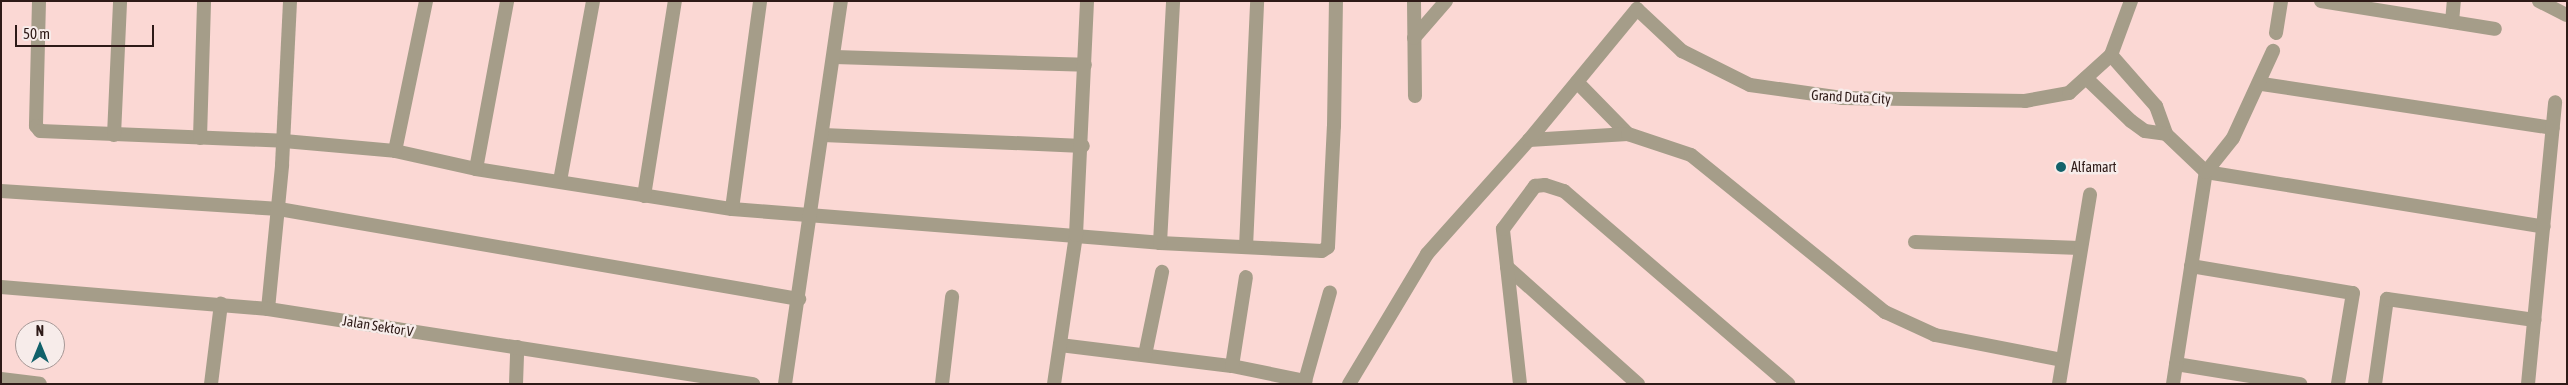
<!DOCTYPE html>
<html>
<head>
<meta charset="utf-8">
<style>
  body { margin:0 }
  #map { position:relative; width:2568px; height:385px; overflow:hidden; background:#fbd8d4; font-family:"Asap Condensed",sans-serif }
  div>[style] { position:absolute }
  .minor>* { height:14px; margin:-7px; padding:0 7px; transform-origin:7px; border-radius:7px; background:#a59d89 }
  .tertiary>* { height:14px; margin:-7px; padding:0 7px; transform-origin:7px; border-radius:7px; background:#a59d89 }
  .dots>* { width:14px; height:14px; translate:-50% -50%; box-sizing:border-box; border:2px solid #f7ecea; border-radius:50% }
  span { translate:-50% -50%; white-space:nowrap; text-align:center; line-height:1.15; -webkit-text-stroke:5px #f7ecea; paint-order:stroke }
  .street-label { font-size:14px; color:#2e1a17 }
  .poi-label { font-size:14px; color:#2e1a17 }
  .left { translate:0 -50%; text-align:left }
  .frame { position:absolute; inset:0; border:2px solid #2e1a17; pointer-events:none }
  .north { position:absolute; left:15px; top:320px; width:50px; height:50px; box-sizing:border-box; background:#f7ecea; border:1px solid #a79896; border-radius:50%; rotate:0deg; font-size:14px; font-weight:700; line-height:20px; text-align:center; color:#2e1a17 }
  .north::after { content:''; display:block; margin:auto; width:18px; height:22px; background:#12616a; clip-path:polygon(50% 0,100% 100%,50% 72%,0 100%) }
  .scale { position:absolute; left:15px; top:25px; width:139px; height:22px; box-sizing:border-box; border:2px solid #2e1a17; border-top:0; padding-left:6px; font-size:15px; line-height:18px; white-space:nowrap; color:#2e1a17; -webkit-text-stroke:4px #f7ecea; paint-order:stroke }
</style>
</head>
<body>
<div id="map">
  <div class="minor">
    <i style="left:39px;top:1px;width:125px;rotate:91.4deg"></i>
    <i style="left:36px;top:126px;width:6px;rotate:51deg"></i>
    <i style="left:40px;top:131px;width:244px;rotate:2.3deg"></i>
    <i style="left:284px;top:141px;width:111px;rotate:5.1deg"></i>
    <i style="left:395px;top:151px;width:83px;rotate:12.5deg"></i>
    <i style="left:476px;top:169px;width:259px;rotate:8.9deg"></i>
    <i style="left:732px;top:209px;width:429px;rotate:4.5deg"></i>
    <i style="left:1160px;top:243px;width:162px;rotate:2.8deg"></i>
    <i style="left:1322px;top:251px;width:7px;rotate:-34deg"></i>
    <i style="left:1328px;top:247px;width:121px;rotate:-87.2deg"></i>
    <i style="left:1334px;top:126px;width:125px;rotate:-89.1deg"></i>
    <i style="left:1414px;top:1px;width:95px;rotate:89.4deg"></i>
    <i style="left:2321px;top:1px;width:176px;rotate:9.1deg"></i>
    <i style="left:2539px;top:1px;width:31px;rotate:27deg"></i>
    <i style="left:2452px;top:22px;width:21px;rotate:-85deg"></i>
    <i style="left:2276px;top:33px;width:32px;rotate:-81deg"></i>
    <i style="left:1414px;top:38px;width:49px;rotate:-49.1deg"></i>
    <i style="left:2111px;top:55px;width:68px;rotate:48.6deg"></i>
    <i style="left:2156px;top:106px;width:30px;rotate:70deg"></i>
    <i style="left:2166px;top:134px;width:55px;rotate:43.5deg"></i>
    <i style="left:2206px;top:172px;width:342px;rotate:9.2deg"></i>
    <i style="left:835px;top:57px;width:250px;rotate:1.8deg"></i>
    <i style="left:2086px;top:78px;width:62px;rotate:43.7deg"></i>
    <i style="left:2131px;top:121px;width:17px;rotate:36deg"></i>
    <i style="left:2145px;top:131px;width:21px;rotate:8deg"></i>
    <i style="left:1577px;top:82px;width:73px;rotate:45.6deg"></i>
    <i style="left:2262px;top:84px;width:294px;rotate:8.6deg"></i>
    <i style="left:114px;top:135px;width:134px;rotate:-87.4deg"></i>
    <i style="left:823px;top:135px;width:260px;rotate:2.4deg"></i>
    <i style="left:200px;top:138px;width:137px;rotate:-88.3deg"></i>
    <i style="left:1529px;top:140px;width:99px;rotate:-3.5deg"></i>
    <i style="left:1628px;top:134px;width:66px;rotate:18.4deg"></i>
    <i style="left:1691px;top:155px;width:250px;rotate:39deg"></i>
    <i style="left:1885px;top:312px;width:55px;rotate:24.7deg"></i>
    <i style="left:1935px;top:335px;width:129px;rotate:11.1deg"></i>
    <i style="left:395px;top:151px;width:153px;rotate:-78.3deg"></i>
    <i style="left:476px;top:169px;width:171px;rotate:-79.5deg"></i>
    <i style="left:560px;top:181px;width:183px;rotate:-79.6deg"></i>
    <i style="left:1px;top:191px;width:279px;rotate:3.7deg"></i>
    <i style="left:279px;top:209px;width:528px;rotate:9.82deg"></i>
    <i style="left:644px;top:196px;width:197px;rotate:-81deg"></i>
    <i style="left:732px;top:209px;width:210px;rotate:-82.3deg"></i>
    <i style="left:1915px;top:242px;width:165px;rotate:2.1deg"></i>
    <i style="left:1160px;top:243px;width:242px;rotate:-86.9deg"></i>
    <i style="left:1246px;top:247px;width:246px;rotate:-87.4deg"></i>
    <i style="left:2191px;top:266px;width:164px;rotate:9.5deg"></i>
    <i style="left:2353px;top:293px;width:92px;rotate:99.4deg"></i>
    <i style="left:1507px;top:267px;width:176px;rotate:41.8deg"></i>
    <i style="left:268px;top:309px;width:145px;rotate:-84.4deg"></i>
    <i style="left:282px;top:165px;width:164px;rotate:-87.2deg"></i>
    <i style="left:1060px;top:345px;width:173px;rotate:7deg"></i>
    <i style="left:1232px;top:366px;width:75px;rotate:11.6deg"></i>
    <i style="left:1305px;top:381px;width:92px;rotate:-74.3deg"></i>
    <i style="left:1145px;top:355px;width:85px;rotate:-78.4deg"></i>
    <i style="left:2176px;top:364px;width:126px;rotate:9.2deg"></i>
    <i style="left:1232px;top:366px;width:90px;rotate:-81.1deg"></i>
    <i style="left:1px;top:379px;width:39px;rotate:7deg"></i>
    <i style="left:211px;top:384px;width:81px;rotate:-82.9deg"></i>
    <i style="left:516px;top:384px;width:37px;rotate:-88deg"></i>
    <i style="left:785px;top:384px;width:387px;rotate:-81.7deg"></i>
    <i style="left:942px;top:384px;width:88px;rotate:-83.4deg"></i>
    <i style="left:1054px;top:384px;width:151px;rotate:-81.6deg"></i>
    <i style="left:1076px;top:235px;width:234px;rotate:-87.3deg"></i>
    <i style="left:1349px;top:384px;width:152px;rotate:-59deg"></i>
    <i style="left:1427px;top:254px;width:153px;rotate:-48.2deg"></i>
    <i style="left:1529px;top:140px;width:170px;rotate:-50.5deg"></i>
    <i style="left:1637px;top:9px;width:62px;rotate:43deg"></i>
    <i style="left:1682px;top:51px;width:76px;rotate:26.6deg"></i>
    <i style="left:1750px;top:85px;width:93px;rotate:8deg"></i>
    <i style="left:1842px;top:98px;width:183px;rotate:0.9deg"></i>
    <i style="left:2025px;top:101px;width:45px;rotate:-10.3deg"></i>
    <i style="left:2069px;top:93px;width:57px;rotate:-42.1deg"></i>
    <i style="left:2111px;top:55px;width:58px;rotate:-69.7deg"></i>
    <i style="left:1520px;top:384px;width:156px;rotate:-96.3deg"></i>
    <i style="left:1503px;top:229px;width:54px;rotate:-53.3deg"></i>
    <i style="left:1535px;top:186px;width:10px;rotate:-6deg"></i>
    <i style="left:1545px;top:185px;width:20px;rotate:18deg"></i>
    <i style="left:1564px;top:191px;width:296px;rotate:40.7deg"></i>
    <i style="left:2059px;top:384px;width:192px;rotate:-80.7deg"></i>
    <i style="left:2173px;top:384px;width:215px;rotate:-81.2deg"></i>
    <i style="left:2206px;top:172px;width:43px;rotate:-51.5deg"></i>
    <i style="left:2233px;top:138px;width:96px;rotate:-65.3deg"></i>
    <i style="left:2375px;top:384px;width:86px;rotate:-82deg"></i>
    <i style="left:2387px;top:299px;width:149px;rotate:8.1deg"></i>
    <i style="left:2528px;top:384px;width:283px;rotate:-84.5deg"></i>
  </div>
  <div class="tertiary">
    <i style="left:1px;top:287px;width:268px;rotate:4.7deg"></i>
    <i style="left:268px;top:309px;width:491px;rotate:8.8deg"></i>
  </div>
  <div class="dots">
    <i style="left:2061px;top:167px;background:#12616a"></i>
  </div>
  <div class="street-label">
    <span style="left:1851px;top:97px;rotate:3deg">Grand Duta City</span>
    <span style="left:378px;top:326px;rotate:9deg">Jalan Sektor V</span>
  </div>
  <div class="poi-label">
    <span class="left" style="left:2071px;top:167px">Alfamart</span>
  </div>
  <div class="frame"></div>
  <div class="north">N</div>
  <div class="scale">50 m</div>
</div>
</body>
</html>
